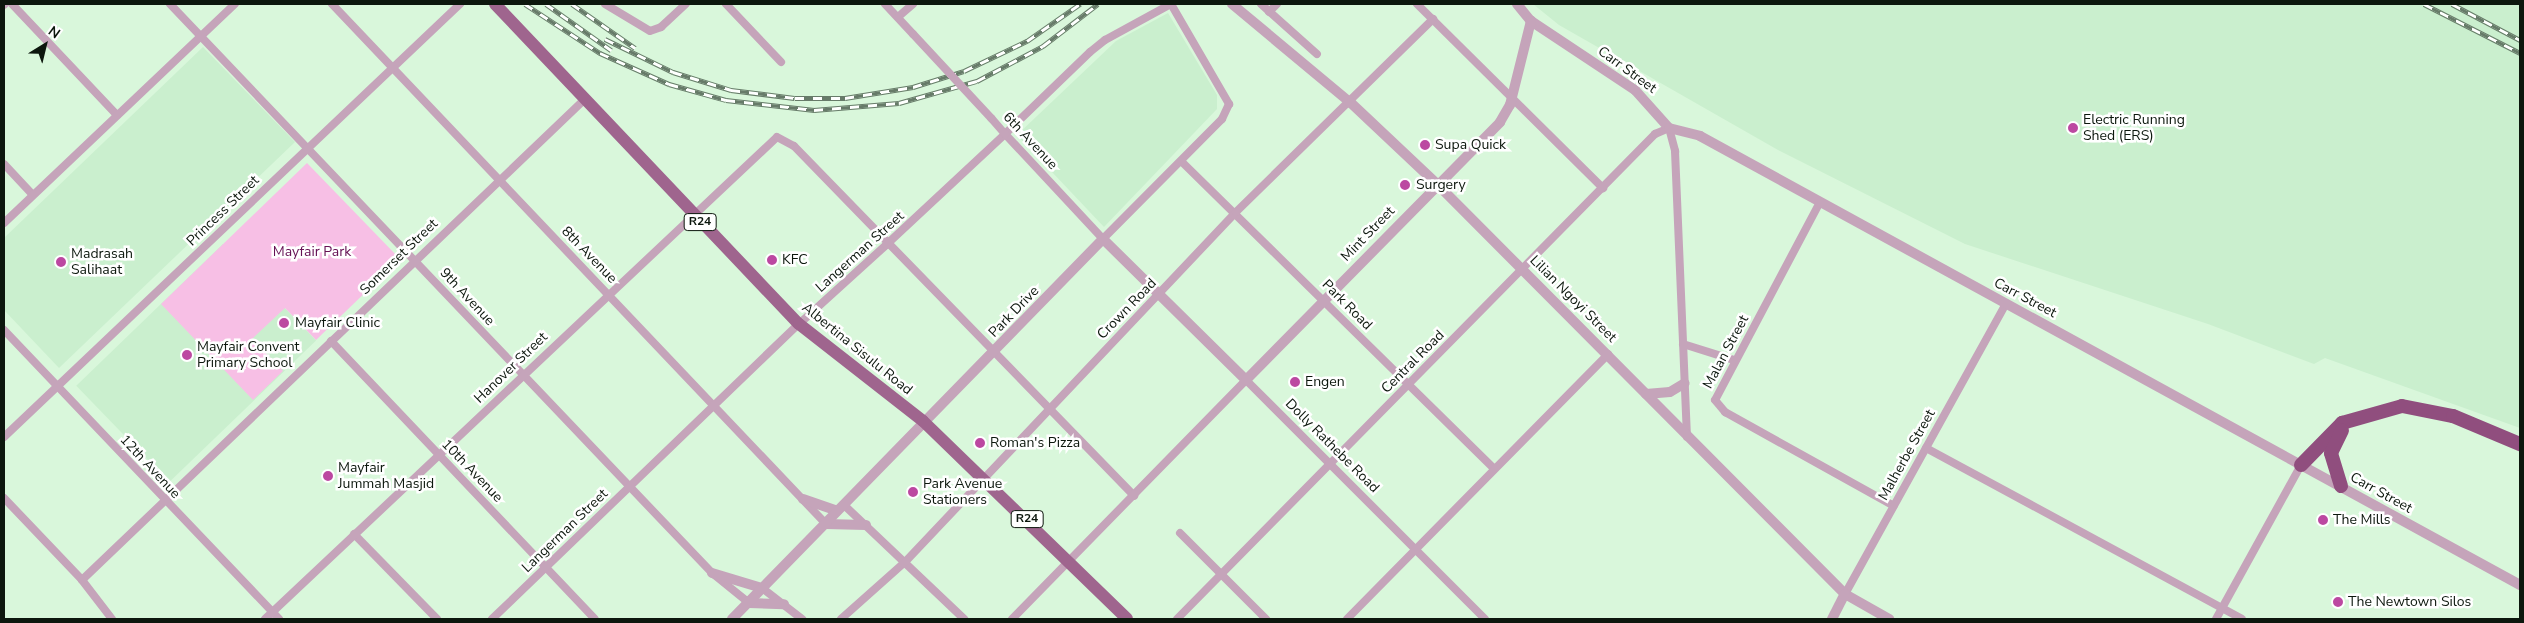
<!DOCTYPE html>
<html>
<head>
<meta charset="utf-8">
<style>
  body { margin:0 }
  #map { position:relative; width:2524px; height:623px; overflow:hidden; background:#d9f7db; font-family:"Nunito Sans",sans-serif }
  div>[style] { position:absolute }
  .built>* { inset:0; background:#caefce; transform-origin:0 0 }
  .green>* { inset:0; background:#f7bfe5 }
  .minor>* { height:8px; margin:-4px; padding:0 4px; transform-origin:4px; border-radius:4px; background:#c5a4ba }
  .tertiary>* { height:10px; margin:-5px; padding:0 5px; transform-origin:5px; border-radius:5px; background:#c5a4ba }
  .primary>* { height:12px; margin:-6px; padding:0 6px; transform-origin:6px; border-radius:6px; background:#9f658e }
  .motorway>* { height:14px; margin:-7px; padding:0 7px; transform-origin:7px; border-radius:7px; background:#904e7e }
  .rail>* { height:5px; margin-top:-2.5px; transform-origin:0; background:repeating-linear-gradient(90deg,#fff 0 9px,#677b69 0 18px); box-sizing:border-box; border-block:1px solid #677b69 }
  .minor-bridge>* { height:8px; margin:-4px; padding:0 4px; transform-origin:4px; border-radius:4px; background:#c5a4ba }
  .dots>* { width:14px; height:14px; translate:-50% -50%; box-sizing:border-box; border:2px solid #fff; border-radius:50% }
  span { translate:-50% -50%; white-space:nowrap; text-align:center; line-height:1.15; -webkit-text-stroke:5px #fff; paint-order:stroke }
  .shield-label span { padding:1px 4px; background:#fff; border:1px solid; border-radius:4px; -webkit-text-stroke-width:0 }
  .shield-label { font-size:12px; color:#0c170d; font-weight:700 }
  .street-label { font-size:14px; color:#0c170d }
  .poi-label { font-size:14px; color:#0c170d }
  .left { translate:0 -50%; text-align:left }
  .park-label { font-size:14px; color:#651154 }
  .frame { position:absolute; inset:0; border:5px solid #0c170d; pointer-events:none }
  .north { position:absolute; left:20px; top:20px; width:50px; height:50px; -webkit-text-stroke:4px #fff; paint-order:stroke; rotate:36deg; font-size:14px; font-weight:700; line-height:20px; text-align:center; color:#0c170d }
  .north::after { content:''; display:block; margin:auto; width:18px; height:22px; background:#0c170d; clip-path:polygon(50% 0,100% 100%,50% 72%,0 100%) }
</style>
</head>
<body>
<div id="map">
  <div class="built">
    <i style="clip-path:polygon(1533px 4px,2520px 4px,2520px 428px,2325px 358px,2314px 364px,2208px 324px,1965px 244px,1778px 150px,1559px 25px)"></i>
    <i style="clip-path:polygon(1168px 13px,1217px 95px,1217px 109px,1104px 227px,1017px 135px,1116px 41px)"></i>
    <i style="clip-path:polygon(203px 47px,295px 142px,59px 368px,4px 310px,4px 238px)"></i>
    <i style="left:223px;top:244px;width:134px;height:204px;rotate:46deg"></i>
  </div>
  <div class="green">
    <i style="clip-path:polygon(307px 163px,400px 259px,316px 340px,285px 308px,252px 339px,283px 371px,253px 400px,161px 304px)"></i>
  </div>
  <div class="minor">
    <i style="left:12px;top:4px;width:153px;rotate:46.6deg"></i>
    <i style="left:170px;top:4px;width:786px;rotate:46.39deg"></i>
    <i style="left:712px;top:573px;width:48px;rotate:39deg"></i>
    <i style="left:332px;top:4px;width:717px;rotate:46.47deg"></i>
    <i style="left:605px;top:4px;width:52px;rotate:31deg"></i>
    <i style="left:650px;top:31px;width:12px;rotate:-20deg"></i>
    <i style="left:661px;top:27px;width:34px;rotate:-43deg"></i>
    <i style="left:726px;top:4px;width:80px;rotate:46.5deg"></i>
    <i style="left:885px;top:4px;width:41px;rotate:47deg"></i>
    <i style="left:1261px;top:4px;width:75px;rotate:41.8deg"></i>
    <i style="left:1417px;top:4px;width:262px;rotate:44.7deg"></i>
    <i style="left:4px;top:5px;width:1px;rotate:-45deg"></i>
    <i style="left:1269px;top:12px;width:11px;rotate:-45deg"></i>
    <i style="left:898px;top:17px;width:20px;rotate:-41deg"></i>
    <i style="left:1182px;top:162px;width:436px;rotate:44.5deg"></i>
    <i style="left:4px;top:164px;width:42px;rotate:46.9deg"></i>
    <i style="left:1820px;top:202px;width:224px;rotate:117.9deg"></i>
    <i style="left:1715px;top:400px;width:16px;rotate:50deg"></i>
    <i style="left:1725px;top:412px;width:193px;rotate:29.1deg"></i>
    <i style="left:4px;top:223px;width:318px;rotate:-43.5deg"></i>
    <i style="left:4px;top:330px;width:399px;rotate:46.4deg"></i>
    <i style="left:331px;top:341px;width:383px;rotate:46.5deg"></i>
    <i style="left:1683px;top:344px;width:53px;rotate:17.4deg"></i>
    <i style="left:4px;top:437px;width:629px;rotate:-43.52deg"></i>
    <i style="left:1926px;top:448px;width:359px;rotate:28.4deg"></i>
    <i style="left:4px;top:498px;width:113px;rotate:46.4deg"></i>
    <i style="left:82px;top:580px;width:49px;rotate:52.4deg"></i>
    <i style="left:844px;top:505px;width:166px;rotate:43.5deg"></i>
    <i style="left:1180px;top:533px;width:122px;rotate:45deg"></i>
    <i style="left:354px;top:534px;width:119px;rotate:45.7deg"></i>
    <i style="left:82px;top:580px;width:695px;rotate:-43.72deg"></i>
    <i style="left:762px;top:588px;width:51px;rotate:37.8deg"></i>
    <i style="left:1845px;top:594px;width:332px;rotate:-61deg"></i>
    <i style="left:265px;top:619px;width:703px;rotate:-43.27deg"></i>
    <i style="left:777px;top:137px;width:19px;rotate:28deg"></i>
    <i style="left:794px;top:146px;width:488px;rotate:45.8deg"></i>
    <i style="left:492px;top:619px;width:426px;rotate:-43.9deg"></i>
    <i style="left:799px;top:324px;width:118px;rotate:-42.2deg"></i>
    <i style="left:886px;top:245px;width:163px;rotate:-43deg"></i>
    <i style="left:1005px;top:134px;width:118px;rotate:-44deg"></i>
    <i style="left:1090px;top:52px;width:19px;rotate:-39deg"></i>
    <i style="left:1105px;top:40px;width:75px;rotate:-28.6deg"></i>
    <i style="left:1171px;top:4px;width:116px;rotate:59.9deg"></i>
    <i style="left:1229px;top:104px;width:17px;rotate:115deg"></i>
    <i style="left:1222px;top:119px;width:169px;rotate:134.8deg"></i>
    <i style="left:1103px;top:239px;width:144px;rotate:-133deg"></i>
    <i style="left:1005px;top:134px;width:21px;rotate:-131deg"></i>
    <i style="left:841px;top:619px;width:87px;rotate:-41.7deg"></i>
    <i style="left:906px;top:561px;width:480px;rotate:-46.6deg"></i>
    <i style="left:1236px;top:212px;width:276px;rotate:-44.4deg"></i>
    <i style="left:1012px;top:619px;width:334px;rotate:-45.6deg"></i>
    <i style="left:1246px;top:380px;width:338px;rotate:45deg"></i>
    <i style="left:1177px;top:619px;width:681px;rotate:-45.42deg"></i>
    <i style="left:1655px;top:134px;width:15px;rotate:-23deg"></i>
    <i style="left:1669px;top:128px;width:24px;rotate:75deg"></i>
    <i style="left:1675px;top:151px;width:286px;rotate:87.6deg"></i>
    <i style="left:1347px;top:619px;width:372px;rotate:-45.4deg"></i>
    <i style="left:2216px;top:619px;width:176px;rotate:-61.1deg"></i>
  </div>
  <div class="tertiary">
    <i style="left:1232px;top:4px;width:155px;rotate:39.8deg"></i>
    <i style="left:1351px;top:103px;width:117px;rotate:43.3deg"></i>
    <i style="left:1436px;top:183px;width:580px;rotate:45.14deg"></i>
    <i style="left:1845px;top:594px;width:51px;rotate:29.6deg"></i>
    <i style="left:1517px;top:4px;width:22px;rotate:51deg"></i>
    <i style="left:1531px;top:21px;width:125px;rotate:33.6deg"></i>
    <i style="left:1635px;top:90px;width:51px;rotate:48.2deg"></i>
    <i style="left:1669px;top:128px;width:32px;rotate:14deg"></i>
    <i style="left:1700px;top:136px;width:935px;rotate:28.7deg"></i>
    <i style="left:1646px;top:394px;width:24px;rotate:-5deg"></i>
    <i style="left:1670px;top:392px;width:17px;rotate:-31deg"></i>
    <i style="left:803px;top:499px;width:36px;rotate:19deg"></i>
    <i style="left:826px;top:524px;width:40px;rotate:1.4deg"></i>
    <i style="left:712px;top:573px;width:52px;rotate:16.7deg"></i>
    <i style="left:749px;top:603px;width:35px;rotate:2deg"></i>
    <i style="left:732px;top:619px;width:531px;rotate:-45.69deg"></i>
    <i style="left:1103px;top:239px;width:201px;rotate:44.6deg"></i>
    <i style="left:1246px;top:380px;width:362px;rotate:-45.4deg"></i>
    <i style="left:1500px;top:122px;width:20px;rotate:-60deg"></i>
    <i style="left:1510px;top:105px;width:87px;rotate:-76deg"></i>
    <i style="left:1832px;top:619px;width:28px;rotate:-63deg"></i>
  </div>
  <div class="primary">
    <i style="left:495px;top:4px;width:441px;rotate:46.5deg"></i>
    <i style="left:799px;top:324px;width:157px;rotate:38deg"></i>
    <i style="left:923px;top:421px;width:284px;rotate:44.1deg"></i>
  </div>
  <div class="motorway">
    <i style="left:2301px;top:465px;width:59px;rotate:-45.7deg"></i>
    <i style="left:2342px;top:423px;width:62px;rotate:-15.8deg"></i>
    <i style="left:2402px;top:406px;width:52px;rotate:11.1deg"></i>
    <i style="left:2453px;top:416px;width:73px;rotate:22.7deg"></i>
    <i style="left:2341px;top:486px;width:34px;rotate:-107deg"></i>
    <i style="left:2331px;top:453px;width:25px;rotate:-64deg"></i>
  </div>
  <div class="rail">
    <i style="left:525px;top:4px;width:90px;rotate:33.2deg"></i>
    <i style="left:600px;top:53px;width:76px;rotate:24.2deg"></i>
    <i style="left:669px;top:84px;width:59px;rotate:15.7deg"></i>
    <i style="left:726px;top:100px;width:89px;rotate:6.5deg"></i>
    <i style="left:814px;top:110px;width:85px;rotate:-4.7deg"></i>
    <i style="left:899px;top:103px;width:81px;rotate:-15.8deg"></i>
    <i style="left:977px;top:81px;width:75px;rotate:-27.9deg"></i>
    <i style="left:1043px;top:46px;width:69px;rotate:-37.4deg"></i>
    <i style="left:546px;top:4px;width:80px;rotate:35.3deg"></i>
    <i style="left:572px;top:4px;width:77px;rotate:34.9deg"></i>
    <i style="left:2424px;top:4px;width:108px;rotate:27deg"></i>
    <i style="left:2452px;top:4px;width:77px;rotate:27.9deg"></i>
    <i style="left:605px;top:39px;width:76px;rotate:25.9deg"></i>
    <i style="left:673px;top:72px;width:61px;rotate:17.2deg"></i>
    <i style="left:731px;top:90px;width:64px;rotate:7.1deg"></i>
    <i style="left:795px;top:98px;width:50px"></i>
    <i style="left:845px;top:98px;width:69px;rotate:-9.2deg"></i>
    <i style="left:913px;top:87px;width:53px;rotate:-17.4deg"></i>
    <i style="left:964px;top:71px;width:70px;rotate:-25.5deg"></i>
    <i style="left:1027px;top:41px;width:65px;rotate:-34.9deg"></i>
  </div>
  <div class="minor-bridge">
    <i style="left:913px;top:34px;width:115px;rotate:47.1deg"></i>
  </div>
  <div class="dots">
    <i style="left:2073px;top:128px;background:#bc48a1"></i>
    <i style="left:1425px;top:145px;background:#bc48a1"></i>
    <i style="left:1405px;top:185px;background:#bc48a1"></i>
    <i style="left:772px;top:260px;background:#bc48a1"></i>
    <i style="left:61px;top:262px;background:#bc48a1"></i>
    <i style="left:284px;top:323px;background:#bc48a1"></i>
    <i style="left:187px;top:355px;background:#bc48a1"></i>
    <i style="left:1295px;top:382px;background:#bc48a1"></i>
    <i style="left:980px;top:443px;background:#bc48a1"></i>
    <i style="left:328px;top:476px;background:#bc48a1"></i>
    <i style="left:913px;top:492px;background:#bc48a1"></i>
    <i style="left:2323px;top:520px;background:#bc48a1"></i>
    <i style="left:2338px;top:602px;background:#bc48a1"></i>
  </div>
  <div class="shield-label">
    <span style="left:700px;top:222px">R24</span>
    <span style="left:1027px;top:519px">R24</span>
  </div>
  <div class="street-label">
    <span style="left:1627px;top:70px;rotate:36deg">Carr Street</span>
    <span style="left:1030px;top:141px;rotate:47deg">6th Avenue</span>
    <span style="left:223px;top:211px;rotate:-44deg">Princess Street</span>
    <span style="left:1368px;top:234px;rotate:-46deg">Mint Street</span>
    <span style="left:860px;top:252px;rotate:-42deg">Langerman Street</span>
    <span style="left:589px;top:255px;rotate:46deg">8th Avenue</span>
    <span style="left:399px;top:257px;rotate:-44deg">Somerset Street</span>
    <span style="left:467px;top:297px;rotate:47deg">9th Avenue</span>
    <span style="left:2025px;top:298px;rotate:28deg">Carr Street</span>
    <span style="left:1573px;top:299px;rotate:45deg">Lilian Ngoyi Street</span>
    <span style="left:1347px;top:305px;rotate:45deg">Park Road</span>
    <span style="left:1127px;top:309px;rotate:-46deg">Crown Road</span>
    <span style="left:1014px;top:312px;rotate:-46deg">Park Drive</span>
    <span style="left:857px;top:349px;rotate:39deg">Albertina Sisulu Road</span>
    <span style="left:1726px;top:352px;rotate:-62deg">Malan Street</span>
    <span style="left:1413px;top:362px;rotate:-45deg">Central Road</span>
    <span style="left:511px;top:368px;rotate:-44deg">Hanover Street</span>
    <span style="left:1332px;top:446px;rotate:45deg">Dolly Rathebe Road</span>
    <span style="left:1907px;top:455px;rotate:-61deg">Malherbe Street</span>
    <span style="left:150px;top:467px;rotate:47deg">12th Avenue</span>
    <span style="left:472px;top:471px;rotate:46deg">10th Avenue</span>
    <span style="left:2381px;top:493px;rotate:29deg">Carr Street</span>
    <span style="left:565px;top:531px;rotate:-44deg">Langerman Street</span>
  </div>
  <div class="poi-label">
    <span class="left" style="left:2083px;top:128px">Electric Running<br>Shed (ERS)</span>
    <span class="left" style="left:1435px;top:145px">Supa Quick</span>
    <span class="left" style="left:1416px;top:185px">Surgery</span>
    <span class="left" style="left:71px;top:262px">Madrasah<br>Salihaat</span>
    <span class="left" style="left:782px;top:260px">KFC</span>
    <span class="left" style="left:295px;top:323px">Mayfair Clinic</span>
    <span class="left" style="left:197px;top:355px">Mayfair Convent<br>Primary School</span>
    <span class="left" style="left:1305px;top:382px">Engen</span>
    <span class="left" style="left:990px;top:443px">Roman's Pizza</span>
    <span class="left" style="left:338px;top:476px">Mayfair<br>Jummah Masjid</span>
    <span class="left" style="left:923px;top:492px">Park Avenue<br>Stationers</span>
    <span class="left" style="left:2333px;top:520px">The Mills</span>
    <span class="left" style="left:2348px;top:602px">The Newtown Silos</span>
  </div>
  <div class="park-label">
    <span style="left:312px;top:252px">Mayfair Park</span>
  </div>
  <div class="frame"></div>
  <div class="north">N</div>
</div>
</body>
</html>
